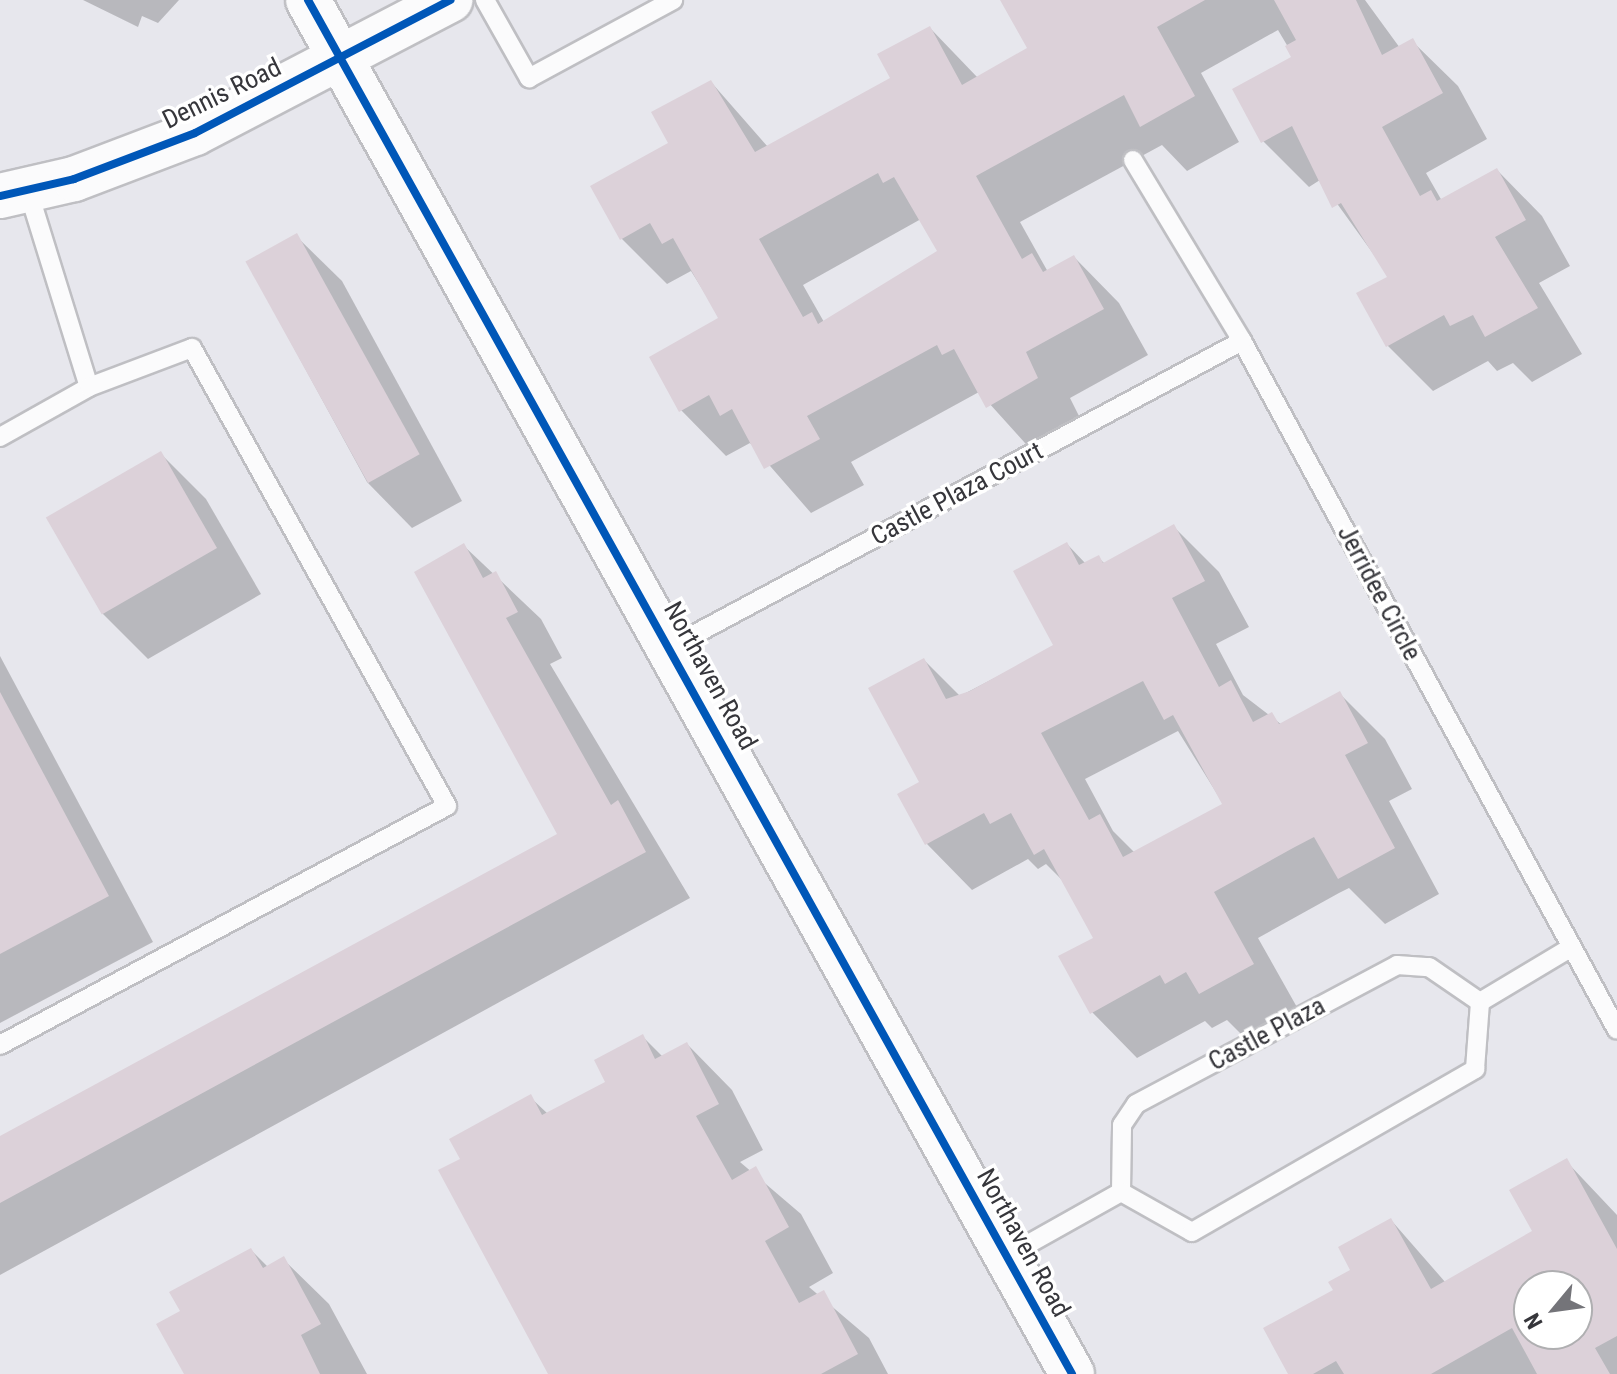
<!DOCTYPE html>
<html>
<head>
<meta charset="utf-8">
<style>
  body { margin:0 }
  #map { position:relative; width:1617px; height:1374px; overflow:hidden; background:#e7e7ed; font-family:"Roboto Condensed",sans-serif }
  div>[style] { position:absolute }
  .shadow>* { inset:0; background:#0003 }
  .building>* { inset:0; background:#dcd1d9; transform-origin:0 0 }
  .roads { filter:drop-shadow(2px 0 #bfbfc3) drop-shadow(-2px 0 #bfbfc3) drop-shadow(0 2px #bfbfc3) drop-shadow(0 -2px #bfbfc3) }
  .service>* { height:18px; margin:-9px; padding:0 9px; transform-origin:9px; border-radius:9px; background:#fbfbfc }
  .tertiary>* { height:44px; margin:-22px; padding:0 22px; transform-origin:22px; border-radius:22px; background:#fbfbfc }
  .cycleway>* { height:8px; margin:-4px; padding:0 4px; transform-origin:4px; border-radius:4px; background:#0057b8 }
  span { translate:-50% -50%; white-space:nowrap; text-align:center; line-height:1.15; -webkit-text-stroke:7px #fff; paint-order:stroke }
  .street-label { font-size:26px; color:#36363b }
  .north { position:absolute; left:1513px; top:1270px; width:80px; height:80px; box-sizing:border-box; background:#fff; border:2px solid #afafb1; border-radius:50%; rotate:241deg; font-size:22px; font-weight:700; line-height:32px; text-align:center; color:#36363b }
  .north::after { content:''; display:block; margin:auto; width:28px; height:36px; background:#747479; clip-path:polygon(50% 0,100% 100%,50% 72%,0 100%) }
</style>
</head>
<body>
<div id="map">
  <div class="shadow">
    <i style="clip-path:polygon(83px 0,179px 0,158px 23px,142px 16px,138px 27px)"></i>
    <i style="clip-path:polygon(evenodd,1002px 0,1365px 0,1400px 48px,1412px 41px,1458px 86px,1487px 139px,1426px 173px,1442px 201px,1497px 170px,1542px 216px,1570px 266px,1539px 283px,1582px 354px,1532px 382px,1513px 363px,1497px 371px,1488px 361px,1433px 391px,1388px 346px,1390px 277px,1320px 180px,1309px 187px,1263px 141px,1294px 57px,1278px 30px,1201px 73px,1239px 142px,1187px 171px,1162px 145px,1020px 222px,1048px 272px,1074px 257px,1119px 303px,1148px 355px,1070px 398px,1083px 424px,1033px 452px,979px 392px,851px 462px,864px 485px,811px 513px,750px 443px,726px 456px,681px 410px,721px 319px,691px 271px,667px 284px,621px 238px,711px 82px,768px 147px,893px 79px,930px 28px,978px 78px,1030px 49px,1002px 0,921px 219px,939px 252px,824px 322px,803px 285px,921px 219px)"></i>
    <i style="clip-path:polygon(296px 236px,342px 281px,462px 501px,412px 528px,367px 482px,247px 262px)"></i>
    <i style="clip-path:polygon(161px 454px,206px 499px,261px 594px,148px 659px,102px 613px,48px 518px)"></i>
    <i style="clip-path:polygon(evenodd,1174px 527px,1219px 572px,1249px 627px,1216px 644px,1243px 695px,1282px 725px,1340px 694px,1385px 739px,1412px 789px,1389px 801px,1439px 894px,1385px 924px,1349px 888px,1339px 893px,1258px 938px,1298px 1009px,1246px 1039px,1227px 1020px,1212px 1028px,1205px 1021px,1137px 1058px,1092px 1012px,1095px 939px,1065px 883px,1046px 864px,1038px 869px,1028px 859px,972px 890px,927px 844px,900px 795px,922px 783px,924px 660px,960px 696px,1056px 646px,1067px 544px,1086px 564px,1098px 557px,1105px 564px,1174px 527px,1178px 731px,1224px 805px,1135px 853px,1113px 831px,1085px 779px,1178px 731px)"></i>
    <i style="clip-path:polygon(464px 546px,541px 619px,562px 658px,550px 664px,690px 898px,0 1275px,0 1138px,560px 834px)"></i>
    <i style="clip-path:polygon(0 656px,153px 942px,0 1023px)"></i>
    <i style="clip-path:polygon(643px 1037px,663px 1057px,687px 1044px,732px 1090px,763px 1150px,740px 1162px,801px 1214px,833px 1273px,809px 1287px,869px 1338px,888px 1374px,551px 1374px,462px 1160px,530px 1097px,548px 1114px,607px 1083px)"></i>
    <i style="clip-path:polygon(evenodd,1566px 1161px,1617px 1215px,1617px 1374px,1290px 1374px,1335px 1290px,1391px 1220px,1446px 1283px,1534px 1231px,1566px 1161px,1529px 1286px,1577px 1286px,1577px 1334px,1529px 1334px,1529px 1286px)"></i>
    <i style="clip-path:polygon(251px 1250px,268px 1267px,283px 1259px,329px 1304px,367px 1374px,186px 1374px,183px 1312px)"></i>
  </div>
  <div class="building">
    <i style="clip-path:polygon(evenodd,1000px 0,1205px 0,1157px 27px,1195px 96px,1140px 127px,1124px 95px,976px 176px,1022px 259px,1032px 253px,1043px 272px,1074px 255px,1104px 309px,1026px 352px,1038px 378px,986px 408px,954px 349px,942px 355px,937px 345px,807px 416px,820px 439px,764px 469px,732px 409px,720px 416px,709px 395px,679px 412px,649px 357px,718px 318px,673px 238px,662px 244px,650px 223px,620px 240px,590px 186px,668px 143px,651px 112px,711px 80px,755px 152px,890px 78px,877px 54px,930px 26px,962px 85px,1027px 48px,1000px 0,878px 173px,883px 183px,894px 177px,937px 251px,818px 324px,812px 312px,803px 317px,759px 239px,878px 173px)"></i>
    <i style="clip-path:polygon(1274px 0,1356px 0,1382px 55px,1413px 38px,1443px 93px,1382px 127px,1420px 196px,1431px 190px,1437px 201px,1497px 168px,1526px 220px,1495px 237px,1538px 308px,1485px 337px,1473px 315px,1450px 326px,1444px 315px,1386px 347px,1356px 293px,1387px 277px,1341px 203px,1332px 208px,1292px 126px,1261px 143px,1232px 89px,1291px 57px,1285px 46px,1296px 40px)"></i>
    <i style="left:297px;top:233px;width:253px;height:59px;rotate:61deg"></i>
    <i style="left:161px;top:451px;width:112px;height:133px;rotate:60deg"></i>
    <i style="clip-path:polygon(evenodd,1174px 524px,1205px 581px,1172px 598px,1219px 687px,1231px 680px,1253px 722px,1272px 712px,1279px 724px,1340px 691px,1368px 743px,1345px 755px,1395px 848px,1338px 879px,1314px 837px,1293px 848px,1214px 892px,1254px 964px,1199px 994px,1186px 972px,1165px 984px,1160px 975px,1090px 1014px,1058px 956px,1093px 938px,1044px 849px,1034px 855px,1011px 813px,990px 824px,984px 813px,925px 845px,897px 794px,919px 782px,868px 688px,924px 658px,946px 699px,970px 691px,1053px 645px,1013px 571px,1067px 542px,1079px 565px,1099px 555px,1103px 563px,1174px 524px,1143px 681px,1164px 720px,1173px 715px,1222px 804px,1123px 857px,1100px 814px,1089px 820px,1041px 733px,1143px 681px)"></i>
    <i style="clip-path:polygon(464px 543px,483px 578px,496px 571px,518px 612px,506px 618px,611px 805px,618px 800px,646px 852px,0 1203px,0 1136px,557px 834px,414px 572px)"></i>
    <i style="clip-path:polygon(0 692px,109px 896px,0 954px)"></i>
    <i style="clip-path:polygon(643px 1034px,655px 1059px,687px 1042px,719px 1104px,696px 1116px,732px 1180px,756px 1166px,789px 1227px,765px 1241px,799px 1303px,824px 1290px,858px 1354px,821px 1374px,548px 1374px,438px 1170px,460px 1159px,449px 1139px,531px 1094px,542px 1115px,605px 1082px,594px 1060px)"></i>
    <i style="clip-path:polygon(evenodd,1567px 1158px,1617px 1249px,1617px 1336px,1595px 1348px,1610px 1374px,1537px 1374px,1512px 1328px,1431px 1374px,1344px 1374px,1336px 1361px,1313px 1374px,1288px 1374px,1263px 1328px,1333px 1290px,1328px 1282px,1350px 1270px,1338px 1247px,1391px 1218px,1431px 1289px,1532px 1231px,1509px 1190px,1567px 1158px,1529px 1286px,1577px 1286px,1577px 1334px,1529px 1334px,1529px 1286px)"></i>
    <i style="clip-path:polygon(251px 1248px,263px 1268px,284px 1256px,321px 1324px,301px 1335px,320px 1374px,184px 1374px,156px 1324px,180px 1311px,169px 1292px)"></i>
  </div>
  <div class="roads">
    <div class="service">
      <i style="left:485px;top:0;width:90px;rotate:60.6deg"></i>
      <i style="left:529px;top:78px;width:164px;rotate:-28.4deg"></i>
      <i style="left:1133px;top:160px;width:211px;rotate:58.9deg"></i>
      <i style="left:1242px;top:341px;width:784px;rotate:61.44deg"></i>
      <i style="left:28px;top:190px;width:206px;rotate:72.8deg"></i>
      <i style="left:0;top:437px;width:102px;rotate:-29.3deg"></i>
      <i style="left:89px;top:387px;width:110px;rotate:-20.7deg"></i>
      <i style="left:192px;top:348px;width:524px;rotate:60.89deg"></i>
      <i style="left:447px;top:806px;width:507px;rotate:151.87deg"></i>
      <i style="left:671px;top:647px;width:648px;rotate:-28.19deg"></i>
      <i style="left:1121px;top:1192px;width:67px;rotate:-89.1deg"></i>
      <i style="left:1122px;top:1125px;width:25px;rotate:-56deg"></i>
      <i style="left:1136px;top:1104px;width:296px;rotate:-28deg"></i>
      <i style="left:1397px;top:965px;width:32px;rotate:4deg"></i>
      <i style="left:1429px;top:967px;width:62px;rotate:34.5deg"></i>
      <i style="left:1007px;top:1256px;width:131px;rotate:-29.3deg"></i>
      <i style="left:1121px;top:1192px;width:81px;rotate:29.4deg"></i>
      <i style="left:1192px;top:1232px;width:327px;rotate:-29.9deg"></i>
      <i style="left:1475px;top:1069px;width:67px;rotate:-85.7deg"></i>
      <i style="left:1480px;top:1002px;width:107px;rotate:-30.9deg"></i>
    </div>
    <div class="tertiary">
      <i style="left:308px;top:0;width:1572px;rotate:60.92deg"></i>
      <i style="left:0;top:196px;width:76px;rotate:-12.9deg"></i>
      <i style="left:74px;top:179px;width:129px;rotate:-20.8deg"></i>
      <i style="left:195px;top:133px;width:288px;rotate:-27.5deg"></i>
    </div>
  </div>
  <div class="cycleway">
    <i style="left:308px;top:0;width:1572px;rotate:60.92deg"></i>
    <i style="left:0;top:196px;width:76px;rotate:-12.9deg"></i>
    <i style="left:74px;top:179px;width:129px;rotate:-20.8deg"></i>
    <i style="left:195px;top:133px;width:288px;rotate:-27.5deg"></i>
  </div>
  <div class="street-label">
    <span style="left:222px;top:94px;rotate:-26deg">Dennis Road</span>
    <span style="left:957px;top:494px;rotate:-28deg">Castle Plaza Court</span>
    <span style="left:1379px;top:593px;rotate:62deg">Jerridee Circle</span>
    <span style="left:710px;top:676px;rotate:61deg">Northaven Road</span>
    <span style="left:1267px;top:1034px;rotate:-28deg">Castle Plaza</span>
    <span style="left:1023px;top:1243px;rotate:61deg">Northaven Road</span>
  </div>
  <div class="north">N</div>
</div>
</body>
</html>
